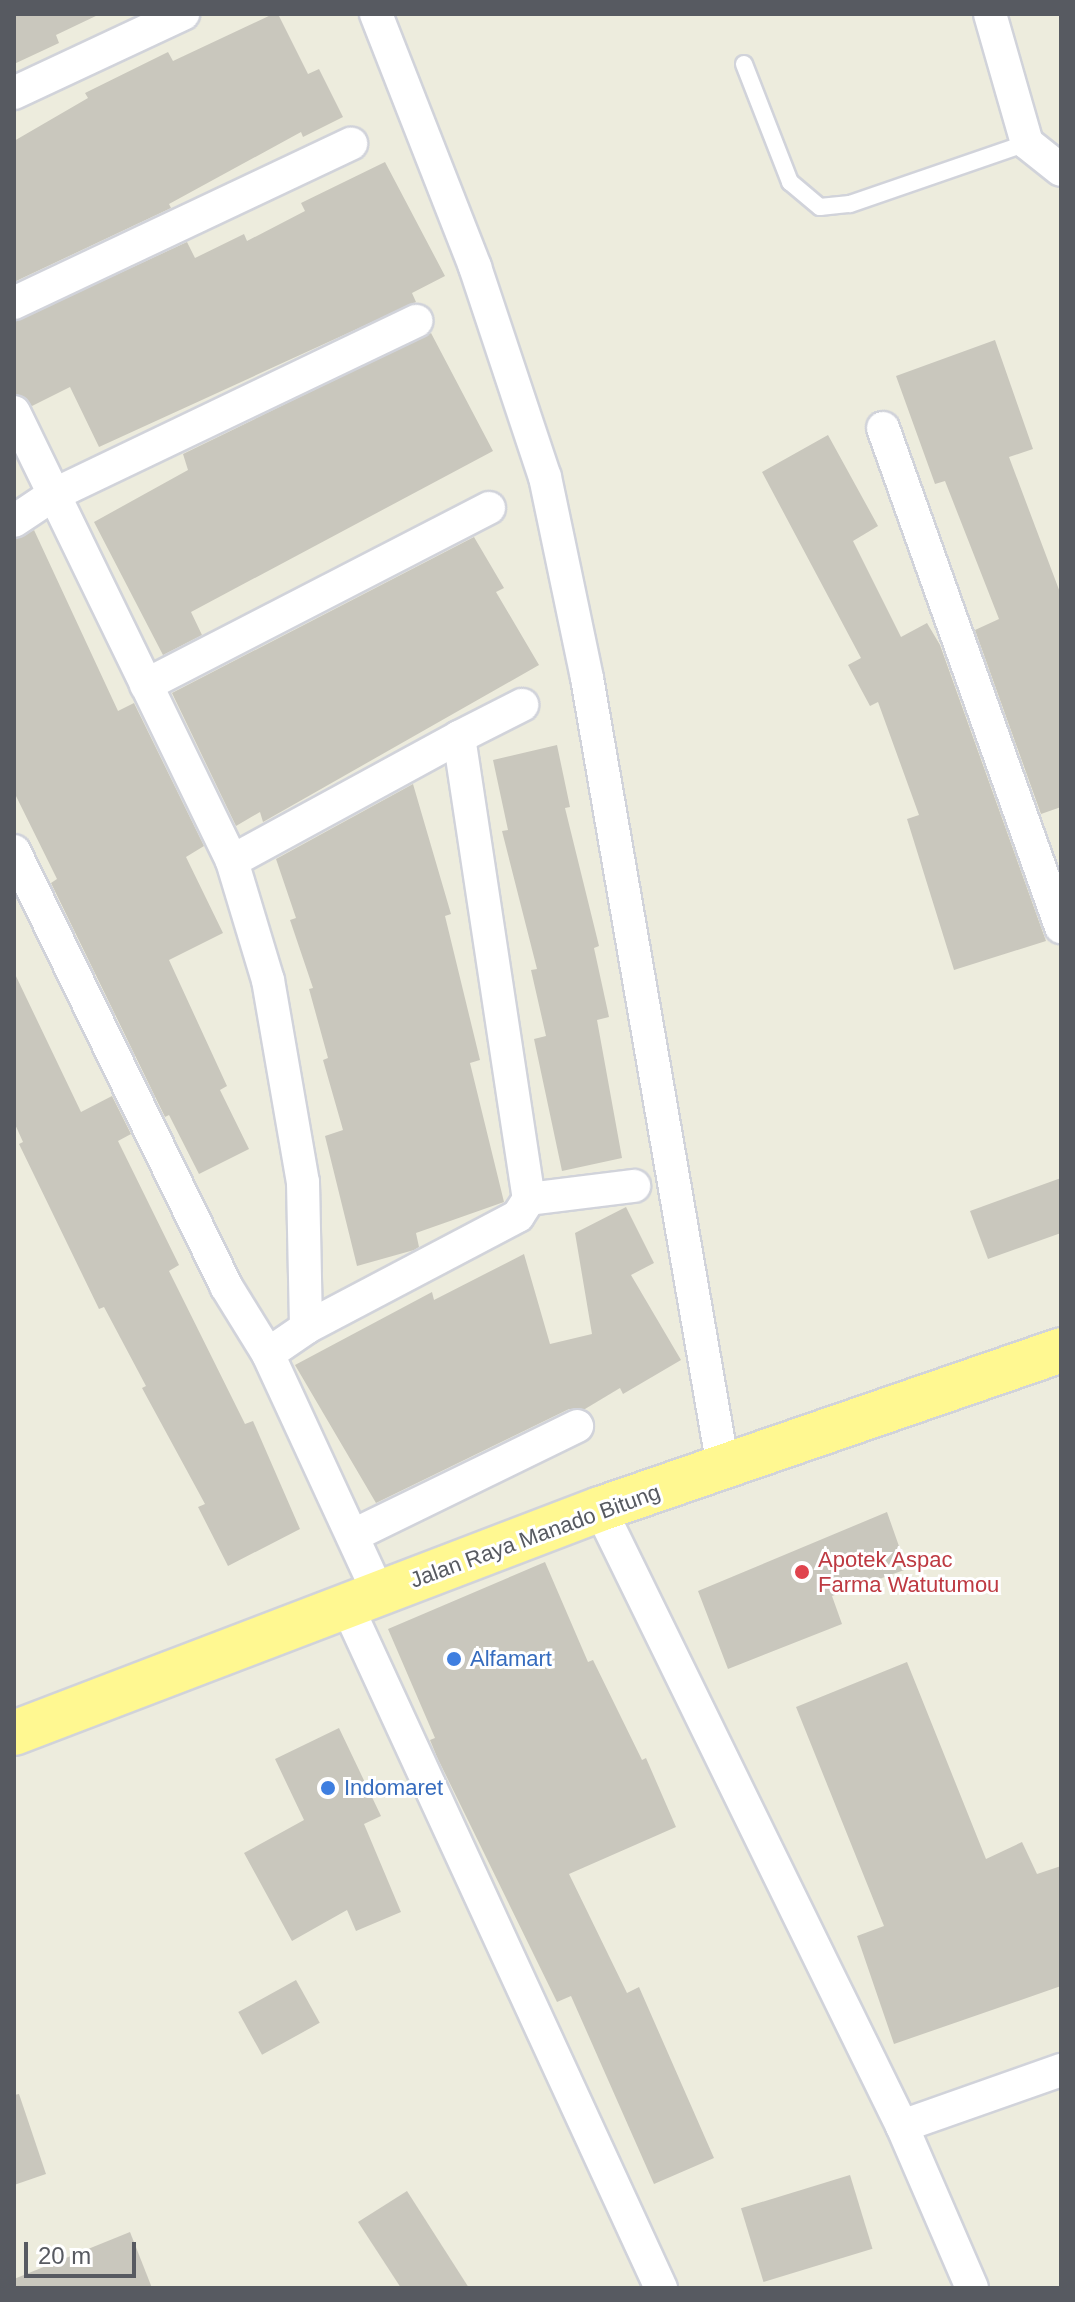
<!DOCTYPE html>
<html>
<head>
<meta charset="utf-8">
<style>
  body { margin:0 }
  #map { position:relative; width:1075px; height:2302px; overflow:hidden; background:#edecdd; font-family:Helvetica,sans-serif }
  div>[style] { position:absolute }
  .building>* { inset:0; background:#c9c7bd; transform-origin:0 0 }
  .roads { filter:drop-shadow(2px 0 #d1d3da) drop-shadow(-2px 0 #d1d3da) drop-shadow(0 2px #d1d3da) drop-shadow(0 -2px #d1d3da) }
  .service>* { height:16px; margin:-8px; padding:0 8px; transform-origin:8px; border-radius:8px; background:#fff }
  .minor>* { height:32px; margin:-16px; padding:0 16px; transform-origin:16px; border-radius:16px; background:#fff }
  .trunk>* { height:44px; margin:-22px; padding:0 22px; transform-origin:22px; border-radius:22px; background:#fff891 }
  .dots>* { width:22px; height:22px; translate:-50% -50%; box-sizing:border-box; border:4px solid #fff; border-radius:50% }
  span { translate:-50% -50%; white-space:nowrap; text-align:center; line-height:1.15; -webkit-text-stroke:6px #fff; paint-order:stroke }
  .street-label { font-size:22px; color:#575a61 }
  .health-label { font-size:22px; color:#be3a42 }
  .left { translate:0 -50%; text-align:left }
  .shop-label { font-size:22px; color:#366cbe }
  .frame { position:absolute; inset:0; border:16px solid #575a61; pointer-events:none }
  .scale { position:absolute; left:24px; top:2242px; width:112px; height:36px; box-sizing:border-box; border:4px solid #575a61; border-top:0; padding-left:10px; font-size:24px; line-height:28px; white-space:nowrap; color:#575a61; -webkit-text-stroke:6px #fff; paint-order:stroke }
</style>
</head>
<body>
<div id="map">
  <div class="building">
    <i style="clip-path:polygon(14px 14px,100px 14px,56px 35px,59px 43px,14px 64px)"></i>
    <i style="clip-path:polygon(273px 14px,278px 14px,308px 74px,319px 69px,343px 117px,303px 137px,301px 132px,169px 204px,171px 208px,14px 282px,14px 141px,88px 98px,85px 93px,168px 52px,173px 61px)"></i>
    <i style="clip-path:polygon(385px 162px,445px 276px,412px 293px,416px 302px,99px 447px,70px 387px,32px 406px,14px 393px,14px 322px,187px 242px,195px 258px,244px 234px,247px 241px,305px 211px,301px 203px)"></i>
    <i style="clip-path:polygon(431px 333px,493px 451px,191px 612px,202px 635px,163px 655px,94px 522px,188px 470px,183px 454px)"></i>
    <i style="clip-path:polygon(995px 340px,1033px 449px,1009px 457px,1061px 595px,1061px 807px,1041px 814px,975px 630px,999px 619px,945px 481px,935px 484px,896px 376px)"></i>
    <i style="clip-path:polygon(828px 435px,878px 526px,853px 541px,901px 637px,927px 623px,940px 645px,1046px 941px,954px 970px,907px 819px,919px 815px,878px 702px,870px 706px,848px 665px,861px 658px,762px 472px)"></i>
    <i style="clip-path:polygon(34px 530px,118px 711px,134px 703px,204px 846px,186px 857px,223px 933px,169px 960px,227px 1086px,220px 1090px,249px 1149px,199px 1174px,169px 1115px,165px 1117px,51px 883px,57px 879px,14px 792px,14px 540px)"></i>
    <i style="clip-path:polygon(474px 537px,504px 588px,496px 592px,539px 665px,263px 822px,260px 812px,236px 826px,172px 693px)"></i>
    <i style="clip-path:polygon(557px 745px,570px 807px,565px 808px,599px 946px,594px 948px,609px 1017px,597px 1020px,622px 1158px,562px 1171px,534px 1039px,546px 1036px,531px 970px,537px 969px,502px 831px,508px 830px,493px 760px)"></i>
    <i style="clip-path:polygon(413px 784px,451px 914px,445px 916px,480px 1060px,470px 1063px,504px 1202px,416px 1233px,419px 1247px,414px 1250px,357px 1266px,325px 1136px,343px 1130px,323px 1060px,328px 1058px,309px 989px,313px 988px,290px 920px,296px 918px,276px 859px)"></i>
    <i style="clip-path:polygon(14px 972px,81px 1112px,112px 1096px,131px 1134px,118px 1141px,179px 1265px,169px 1271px,245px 1424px,253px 1421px,300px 1529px,228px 1566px,198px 1507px,205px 1504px,142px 1388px,146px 1386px,104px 1307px,99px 1309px,19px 1144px,23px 1142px,14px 1122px)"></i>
    <i style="clip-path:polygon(1061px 1178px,1061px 1233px,988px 1259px,970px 1211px)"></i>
    <i style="clip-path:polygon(626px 1207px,654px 1263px,631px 1275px,681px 1360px,623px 1394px,620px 1388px,585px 1409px,569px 1409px,376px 1503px,295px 1365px,432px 1292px,434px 1300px,524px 1254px,550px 1344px,592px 1334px,575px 1233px)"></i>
    <i style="clip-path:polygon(887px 1512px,907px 1569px,832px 1596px,842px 1624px,728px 1669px,698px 1591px)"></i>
    <i style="clip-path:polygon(545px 1562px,588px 1662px,593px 1660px,642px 1760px,646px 1758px,676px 1827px,569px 1874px,627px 1993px,639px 1987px,714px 2158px,654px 2184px,571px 1996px,557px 2002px,437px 1757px,430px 1740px,435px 1738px,388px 1629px)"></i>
    <i style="clip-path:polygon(907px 1662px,986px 1859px,1022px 1842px,1037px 1874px,1061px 1866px,1061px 1986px,894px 2044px,857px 1936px,884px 1926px,796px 1707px)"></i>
    <i style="clip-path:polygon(339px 1728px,381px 1816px,364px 1824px,401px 1912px,356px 1931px,347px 1910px,292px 1941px,244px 1853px,304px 1820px,275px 1759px)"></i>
    <i style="left:296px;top:1980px;width:49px;height:66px;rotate:61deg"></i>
    <i style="clip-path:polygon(19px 2094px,46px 2174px,14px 2185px,14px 2095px)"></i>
    <i style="left:850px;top:2175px;width:77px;height:114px;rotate:73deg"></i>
    <i style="clip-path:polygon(407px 2191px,469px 2288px,401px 2288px,358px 2222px)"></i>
    <i style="clip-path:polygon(130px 2232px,152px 2288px,14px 2288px,14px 2279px)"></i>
  </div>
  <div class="roads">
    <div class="service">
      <i style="left:744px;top:64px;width:127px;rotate:68.7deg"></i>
      <i style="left:790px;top:182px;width:39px;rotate:40deg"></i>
      <i style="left:820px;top:207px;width:30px;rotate:-6deg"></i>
      <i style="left:850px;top:204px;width:187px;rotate:-19deg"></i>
    </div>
    <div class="minor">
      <i style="left:376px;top:14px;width:272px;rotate:68.6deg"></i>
      <i style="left:475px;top:267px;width:221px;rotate:71.6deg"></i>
      <i style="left:545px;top:477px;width:205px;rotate:78.2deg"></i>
      <i style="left:587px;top:678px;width:801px;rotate:80.22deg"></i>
      <i style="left:990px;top:14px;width:134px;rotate:74deg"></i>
      <i style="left:1027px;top:143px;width:43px;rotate:38.5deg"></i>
      <i style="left:14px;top:93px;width:187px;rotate:-25.1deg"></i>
      <i style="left:14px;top:303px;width:373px;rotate:-25.3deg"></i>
      <i style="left:14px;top:412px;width:499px;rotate:64.1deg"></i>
      <i style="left:232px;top:861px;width:124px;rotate:73.2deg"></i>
      <i style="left:268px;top:980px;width:205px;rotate:80.2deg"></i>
      <i style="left:303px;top:1182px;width:146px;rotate:88.8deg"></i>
      <i style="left:306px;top:1328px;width:46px;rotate:145.6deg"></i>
      <i style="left:883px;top:428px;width:530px;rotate:70.37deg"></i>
      <i style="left:14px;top:521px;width:47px;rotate:-33.7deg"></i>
      <i style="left:53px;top:495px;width:403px;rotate:-25.6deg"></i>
      <i style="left:146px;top:685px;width:386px;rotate:-27.3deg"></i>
      <i style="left:459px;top:737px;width:71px;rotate:-26.9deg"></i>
      <i style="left:14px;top:851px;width:484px;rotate:64deg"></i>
      <i style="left:226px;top:1286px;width:80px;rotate:58.3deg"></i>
      <i style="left:268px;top:1354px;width:264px;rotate:65.2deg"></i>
      <i style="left:232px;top:861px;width:259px;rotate:-28.6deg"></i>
      <i style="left:459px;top:737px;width:467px;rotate:81.4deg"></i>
      <i style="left:529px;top:1199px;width:20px;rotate:123deg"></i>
      <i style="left:518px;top:1216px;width:240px;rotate:152.2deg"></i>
      <i style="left:529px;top:1199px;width:106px;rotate:-7.1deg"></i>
      <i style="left:600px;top:1509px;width:687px;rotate:63.92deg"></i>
      <i style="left:902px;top:2126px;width:176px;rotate:66.6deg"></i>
      <i style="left:356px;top:1534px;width:246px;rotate:-26deg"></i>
      <i style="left:347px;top:1606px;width:751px;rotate:65.28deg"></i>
      <i style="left:902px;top:2126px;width:169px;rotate:-19.4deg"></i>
    </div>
    <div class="trunk">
      <i style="left:14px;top:1733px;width:627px;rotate:-20.92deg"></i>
      <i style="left:600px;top:1509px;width:488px;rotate:-19deg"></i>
    </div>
  </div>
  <div class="dots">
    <i style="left:802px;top:1572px;background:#e0444e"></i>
    <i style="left:454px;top:1659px;background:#3f7fe0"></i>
    <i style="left:328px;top:1788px;background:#3f7fe0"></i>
  </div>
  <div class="street-label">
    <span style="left:535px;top:1536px;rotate:-20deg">Jalan Raya Manado Bitung</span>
  </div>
  <div class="health-label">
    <span class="left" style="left:818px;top:1572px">Apotek Aspac<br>Farma Watutumou</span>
  </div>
  <div class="shop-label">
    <span class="left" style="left:470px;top:1659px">Alfamart</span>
    <span class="left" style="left:344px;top:1788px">Indomaret</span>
  </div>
  <div class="frame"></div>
  <div class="scale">20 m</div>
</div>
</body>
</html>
